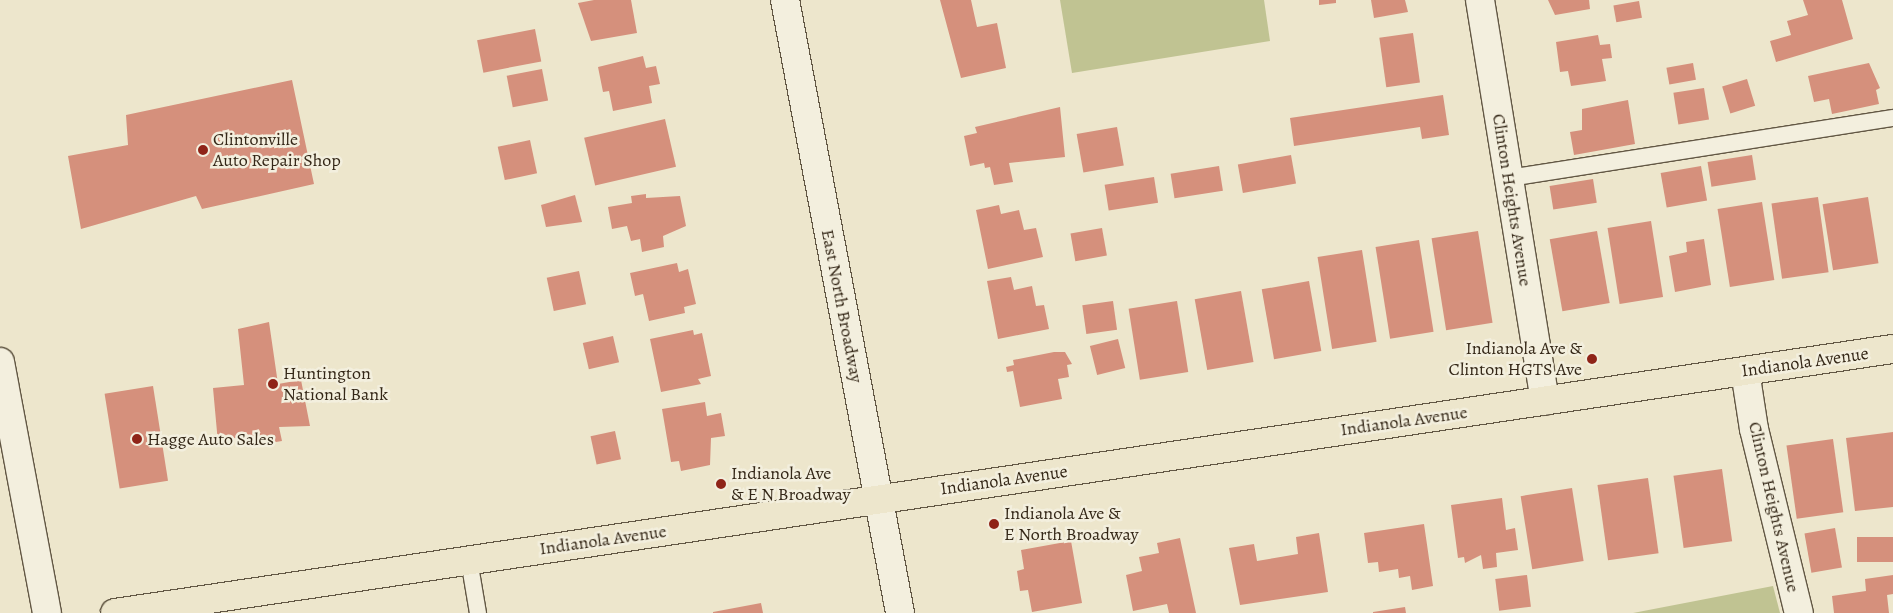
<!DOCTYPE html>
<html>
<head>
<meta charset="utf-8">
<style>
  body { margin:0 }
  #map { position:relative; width:1893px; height:613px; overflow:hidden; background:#ede6cc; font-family:Alegreya,serif }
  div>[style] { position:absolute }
  .green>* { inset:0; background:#c0c392 }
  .building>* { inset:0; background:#d5907c; transform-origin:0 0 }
  .roads { filter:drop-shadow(1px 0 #625744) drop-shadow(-1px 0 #625744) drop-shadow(0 1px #625744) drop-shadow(0 -1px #625744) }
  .service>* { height:16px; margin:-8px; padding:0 8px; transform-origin:8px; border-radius:8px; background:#f3efde }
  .minor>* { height:28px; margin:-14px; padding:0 14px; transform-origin:14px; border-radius:14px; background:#f3efde }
  .secondary>* { height:28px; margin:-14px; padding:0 14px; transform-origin:14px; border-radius:14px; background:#f3efde }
  .primary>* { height:28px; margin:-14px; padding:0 14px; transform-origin:14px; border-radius:14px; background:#ede6cc }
  .dots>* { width:14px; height:14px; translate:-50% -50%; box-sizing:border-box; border:2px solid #f3efde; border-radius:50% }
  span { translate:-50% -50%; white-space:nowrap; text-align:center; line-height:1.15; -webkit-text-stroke:5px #f3efde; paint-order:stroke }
  .poi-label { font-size:18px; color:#342717 }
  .left { translate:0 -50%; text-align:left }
  .right { translate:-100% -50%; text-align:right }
  .street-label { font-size:18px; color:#342717 }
</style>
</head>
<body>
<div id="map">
  <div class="green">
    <i style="clip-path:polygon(1060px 0,1264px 0,1270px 41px,1072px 73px)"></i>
    <i style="clip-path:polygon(1773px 586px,1780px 613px,1633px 613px)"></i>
  </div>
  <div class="building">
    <i style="clip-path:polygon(594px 0,631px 0,637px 33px,591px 41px,578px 3px)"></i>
    <i style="clip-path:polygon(940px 0,971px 0,977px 27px,997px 23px,1006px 68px,961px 78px)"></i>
    <i style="clip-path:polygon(1319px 0,1336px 0,1336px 3px,1319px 5px)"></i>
    <i style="clip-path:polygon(1371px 0,1405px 0,1408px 12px,1374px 18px)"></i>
    <i style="clip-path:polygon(1548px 0,1589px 0,1590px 9px,1555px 15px)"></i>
    <i style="clip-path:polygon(1803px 0,1842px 0,1853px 39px,1776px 62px,1770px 41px,1791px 35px,1787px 21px,1808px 15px)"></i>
    <i style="left:1639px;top:1px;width:17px;height:26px;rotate:80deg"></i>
    <i style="left:535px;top:29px;width:33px;height:59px;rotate:79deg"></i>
    <i style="left:1413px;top:33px;width:50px;height:34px;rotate:82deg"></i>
    <i style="clip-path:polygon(1598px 35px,1600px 45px,1610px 44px,1612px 58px,1602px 59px,1606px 81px,1571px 86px,1568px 71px,1560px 72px,1556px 42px)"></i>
    <i style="clip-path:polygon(643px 56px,646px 68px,656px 66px,660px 84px,649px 86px,652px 103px,613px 111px,609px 91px,603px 92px,598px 67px)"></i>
    <i style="left:1693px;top:63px;width:17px;height:27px;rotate:80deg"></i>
    <i style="clip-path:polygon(1869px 63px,1880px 88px,1876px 90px,1879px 104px,1832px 114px,1829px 99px,1814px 102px,1808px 76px)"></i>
    <i style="left:542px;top:69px;width:32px;height:36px;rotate:79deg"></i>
    <i style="left:1747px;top:79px;width:28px;height:26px;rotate:73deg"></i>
    <i style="clip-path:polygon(292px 80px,314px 184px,202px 209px,196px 196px,81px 229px,68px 156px,128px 145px,126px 115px)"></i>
    <i style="left:1704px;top:88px;width:32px;height:31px;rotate:81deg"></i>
    <i style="clip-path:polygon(1443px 95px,1449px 135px,1422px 139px,1420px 127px,1294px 146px,1290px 118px)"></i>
    <i style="clip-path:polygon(1628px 100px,1635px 144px,1574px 155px,1570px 132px,1582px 130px,1582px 109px)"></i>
    <i style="clip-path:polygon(1060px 107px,1065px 157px,1009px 163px,1013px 182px,994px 185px,990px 167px,985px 168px,984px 163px,970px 166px,964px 136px,977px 133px,975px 127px)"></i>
    <i style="left:665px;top:119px;width:49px;height:83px;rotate:77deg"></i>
    <i style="left:1117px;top:127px;width:39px;height:41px;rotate:80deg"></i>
    <i style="left:530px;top:140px;width:34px;height:33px;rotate:78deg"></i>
    <i style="left:1291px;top:155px;width:29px;height:54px;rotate:80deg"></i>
    <i style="left:1752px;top:155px;width:25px;height:45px;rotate:81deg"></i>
    <i style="left:1219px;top:166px;width:25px;height:49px;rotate:81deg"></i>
    <i style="left:1701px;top:166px;width:35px;height:41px;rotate:80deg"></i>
    <i style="left:1154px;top:177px;width:26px;height:50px;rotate:81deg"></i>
    <i style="left:1593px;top:179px;width:24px;height:44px;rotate:81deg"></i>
    <i style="clip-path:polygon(646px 194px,646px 198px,680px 196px,686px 226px,663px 236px,664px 247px,642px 252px,640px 239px,631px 241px,627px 226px,612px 229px,608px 207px,632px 203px,631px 196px)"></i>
    <i style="clip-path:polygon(575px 195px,582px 222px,546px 227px,541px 205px)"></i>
    <i style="left:1818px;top:197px;width:76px;height:47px;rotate:82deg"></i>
    <i style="left:1868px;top:197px;width:67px;height:46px;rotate:81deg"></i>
    <i style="left:1762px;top:202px;width:79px;height:45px;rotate:81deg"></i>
    <i style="clip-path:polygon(999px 205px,1001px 214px,1019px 210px,1024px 230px,1036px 228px,1043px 257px,988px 269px,976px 210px)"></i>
    <i style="left:1651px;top:221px;width:77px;height:44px;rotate:81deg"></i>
    <i style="left:1102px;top:228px;width:28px;height:32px;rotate:80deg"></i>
    <i style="left:1478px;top:231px;width:93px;height:47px;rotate:81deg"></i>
    <i style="left:1597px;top:231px;width:73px;height:48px;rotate:80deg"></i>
    <i style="clip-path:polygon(1704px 239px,1711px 285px,1675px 292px,1669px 256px,1687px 252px,1686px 242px)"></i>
    <i style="left:1419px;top:240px;width:93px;height:44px;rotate:81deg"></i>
    <i style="left:1362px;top:250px;width:93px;height:45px;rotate:81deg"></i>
    <i style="clip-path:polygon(677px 263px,679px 272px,688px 269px,696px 304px,684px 307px,685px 313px,649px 321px,643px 294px,635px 296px,630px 273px)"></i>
    <i style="left:579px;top:271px;width:34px;height:33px;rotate:78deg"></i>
    <i style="clip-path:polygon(1011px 277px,1014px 290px,1032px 286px,1036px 306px,1044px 305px,1049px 329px,998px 339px,987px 281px)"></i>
    <i style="left:1309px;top:281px;width:71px;height:48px;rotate:80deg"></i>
    <i style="left:1241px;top:291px;width:72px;height:47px;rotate:80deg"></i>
    <i style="left:1113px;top:301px;width:29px;height:31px;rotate:82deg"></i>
    <i style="left:1177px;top:301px;width:72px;height:49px;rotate:81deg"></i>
    <i style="clip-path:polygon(269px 322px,278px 384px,301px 380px,310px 426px,279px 427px,282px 441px,251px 446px,248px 434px,218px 443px,213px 388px,244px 385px,238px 329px)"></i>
    <i style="clip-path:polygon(693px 330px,694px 335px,702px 333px,711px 376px,698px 379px,701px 384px,661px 392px,650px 339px)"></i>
    <i style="left:613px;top:336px;width:27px;height:31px;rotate:77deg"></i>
    <i style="left:1118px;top:339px;width:30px;height:29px;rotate:76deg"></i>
    <i style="clip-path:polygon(1054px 352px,1065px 352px,1072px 364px,1067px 365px,1069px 377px,1058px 379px,1062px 399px,1020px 407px,1013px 371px,1007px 372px,1006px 367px,1014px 365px,1013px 360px)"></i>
    <i style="left:153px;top:386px;width:96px;height:49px;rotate:81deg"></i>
    <i style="clip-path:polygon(705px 402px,707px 416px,721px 413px,725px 436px,711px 438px,710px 465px,681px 471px,679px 461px,671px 462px,662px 409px)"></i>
    <i style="left:615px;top:431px;width:29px;height:25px;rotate:78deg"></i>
    <i style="clip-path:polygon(1893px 432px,1893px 507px,1855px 511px,1846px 438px)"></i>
    <i style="left:1833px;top:439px;width:74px;height:47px;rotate:82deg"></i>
    <i style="left:1722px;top:469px;width:73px;height:49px;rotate:82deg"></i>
    <i style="left:1648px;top:478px;width:76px;height:51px;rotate:82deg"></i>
    <i style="left:1572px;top:488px;width:74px;height:52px;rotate:81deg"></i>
    <i style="clip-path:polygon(1502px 498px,1506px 530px,1515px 528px,1518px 550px,1496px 553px,1497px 567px,1483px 569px,1481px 555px,1465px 563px,1464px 557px,1458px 558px,1451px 505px)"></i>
    <i style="clip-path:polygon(1424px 524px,1433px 586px,1412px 590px,1410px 576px,1399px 578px,1398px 569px,1379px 572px,1378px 562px,1368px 563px,1364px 533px)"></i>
    <i style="left:1835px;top:528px;width:40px;height:31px;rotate:80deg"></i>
    <i style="clip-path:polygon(1319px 533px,1328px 592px,1240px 605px,1229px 548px,1254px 544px,1257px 561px,1298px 554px,1296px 537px)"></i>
    <i style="left:1893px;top:537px;width:25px;height:36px;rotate:90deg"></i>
    <i style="clip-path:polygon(1180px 538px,1196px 613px,1169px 613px,1167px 604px,1133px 611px,1126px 575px,1142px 571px,1139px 557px,1159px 553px,1157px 543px)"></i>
    <i style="clip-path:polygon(1071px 541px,1082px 603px,1032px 612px,1028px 590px,1020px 591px,1017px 571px,1024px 569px,1021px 550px)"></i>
    <i style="left:1527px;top:575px;width:32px;height:32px;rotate:83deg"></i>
    <i style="clip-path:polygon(1893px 575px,1893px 594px,1887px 595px,1889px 613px,1834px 613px,1832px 596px,1866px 591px,1865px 579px)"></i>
    <i style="clip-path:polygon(761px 603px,763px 613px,713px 613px,713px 612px)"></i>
    <i style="clip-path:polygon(1405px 607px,1406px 613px,1373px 613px,1373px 612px)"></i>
  </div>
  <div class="roads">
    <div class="service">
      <i style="left:1509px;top:178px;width:389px;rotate:-8.9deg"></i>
      <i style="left:469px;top:560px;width:54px;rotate:80.4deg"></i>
    </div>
    <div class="minor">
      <i style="left:1480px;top:0;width:406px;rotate:80.8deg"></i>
      <i style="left:0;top:362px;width:255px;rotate:79.4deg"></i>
      <i style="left:1745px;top:371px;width:59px;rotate:81.2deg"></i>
      <i style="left:1754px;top:429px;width:189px;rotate:76.3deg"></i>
    </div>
    <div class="secondary">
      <i style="left:785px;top:0;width:624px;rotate:79.37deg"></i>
    </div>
    <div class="primary">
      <i style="left:115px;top:613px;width:1797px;rotate:-8.45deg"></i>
    </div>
  </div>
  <div class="dots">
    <i style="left:203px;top:150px;background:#8f2418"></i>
    <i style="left:1592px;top:359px;background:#8f2418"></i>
    <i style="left:273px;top:384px;background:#8f2418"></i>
    <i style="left:137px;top:439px;background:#8f2418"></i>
    <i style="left:721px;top:484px;background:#8f2418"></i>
    <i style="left:994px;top:524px;background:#8f2418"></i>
  </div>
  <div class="poi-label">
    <span class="left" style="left:213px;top:150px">Clintonville<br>Auto Repair Shop</span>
    <span class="right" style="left:1582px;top:359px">Indianola Ave &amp;<br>Clinton HGTS Ave</span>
    <span class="left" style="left:283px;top:384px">Huntington<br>National Bank</span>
    <span class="left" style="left:147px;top:439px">Hagge Auto Sales</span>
    <span class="left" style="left:731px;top:484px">Indianola Ave<br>&amp; E N Broadway</span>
    <span class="left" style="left:1004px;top:524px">Indianola Ave &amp;<br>E North Broadway</span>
  </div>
  <div class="street-label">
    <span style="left:1512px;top:200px;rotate:81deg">Clinton Heights Avenue</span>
    <span style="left:842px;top:306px;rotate:79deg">East North Broadway</span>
    <span style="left:1805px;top:362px;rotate:-8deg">Indianola Avenue</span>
    <span style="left:1404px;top:421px;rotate:-8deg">Indianola Avenue</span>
    <span style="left:1004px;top:480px;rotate:-8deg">Indianola Avenue</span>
    <span style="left:1774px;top:507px;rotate:77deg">Clinton Heights Avenue</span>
    <span style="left:603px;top:540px;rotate:-8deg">Indianola Avenue</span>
  </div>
</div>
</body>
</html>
